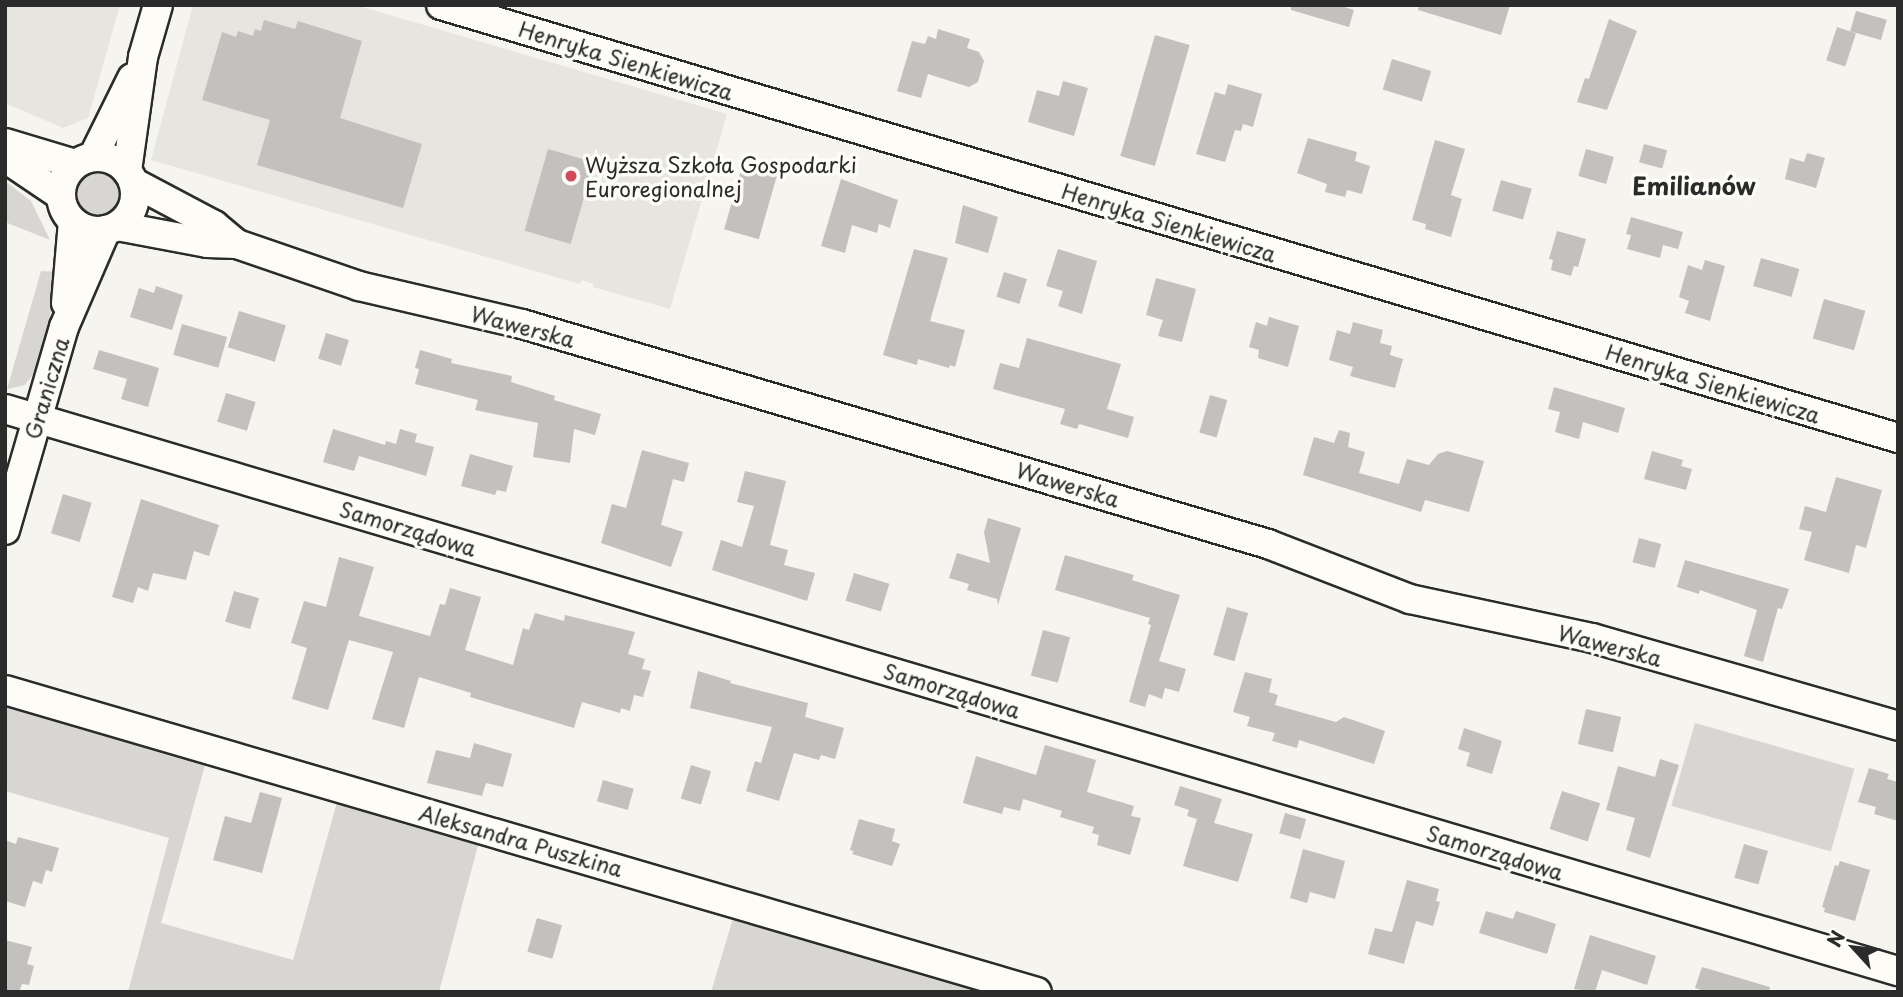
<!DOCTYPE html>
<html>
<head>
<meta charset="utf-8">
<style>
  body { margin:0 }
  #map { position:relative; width:1903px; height:997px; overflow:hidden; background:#f5f4ef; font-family:"Playpen Sans",sans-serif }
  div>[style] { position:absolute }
  .built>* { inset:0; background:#e6e5e0 }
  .green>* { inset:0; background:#d7d6d2; transform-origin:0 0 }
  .round { border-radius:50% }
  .building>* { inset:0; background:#c2c1be; transform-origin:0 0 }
  .roads { filter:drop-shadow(2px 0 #2b2b2b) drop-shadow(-2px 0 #2b2b2b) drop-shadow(0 2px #2b2b2b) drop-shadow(0 -2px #2b2b2b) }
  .minor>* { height:28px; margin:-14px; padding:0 14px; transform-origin:14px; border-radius:14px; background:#fdfcf7 }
  .minor>.ring { margin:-14px; padding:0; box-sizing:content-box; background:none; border:28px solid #fdfcf7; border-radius:50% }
  .dots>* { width:19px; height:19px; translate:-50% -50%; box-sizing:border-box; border:4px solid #fdfcf7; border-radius:50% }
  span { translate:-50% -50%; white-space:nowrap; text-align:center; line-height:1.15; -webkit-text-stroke:7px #fdfcf7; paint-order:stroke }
  .street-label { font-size:21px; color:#2b2b2b }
  .poi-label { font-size:21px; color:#2b2b2b }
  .left { translate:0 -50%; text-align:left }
  .quarter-label { font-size:24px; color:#2b2b2b; font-weight:700 }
  .frame { position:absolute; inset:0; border:7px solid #2b2b2b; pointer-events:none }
  .north { position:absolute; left:1819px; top:913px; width:70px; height:70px; -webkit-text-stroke:5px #fdfcf7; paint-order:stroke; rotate:297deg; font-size:19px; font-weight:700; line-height:28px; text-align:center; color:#2b2b2b }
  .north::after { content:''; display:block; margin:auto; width:24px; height:32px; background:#2b2b2b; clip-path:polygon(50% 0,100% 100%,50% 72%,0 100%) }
</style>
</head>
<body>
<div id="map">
  <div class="built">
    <i style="clip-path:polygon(5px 5px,120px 5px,88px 118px,63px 128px,5px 103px)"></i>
    <i style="clip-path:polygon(193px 5px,356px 5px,727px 114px,670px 309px,593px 287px,593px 284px,582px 280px,580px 284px,151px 160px)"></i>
  </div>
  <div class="green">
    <i class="round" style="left:74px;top:169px;width:52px;height:52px"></i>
    <i style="clip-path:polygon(6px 182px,31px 201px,50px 240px,5px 222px)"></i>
    <i style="clip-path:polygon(41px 271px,60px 272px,38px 368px,25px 385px,7px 389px)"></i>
    <i style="clip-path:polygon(5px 696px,207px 758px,161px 923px,293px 960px,339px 795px,480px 838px,439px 992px,128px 992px,169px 838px,5px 791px)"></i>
    <i style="left:1695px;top:723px;width:166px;height:86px;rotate:16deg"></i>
    <i style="clip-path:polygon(734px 915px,984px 992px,711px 992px)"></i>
  </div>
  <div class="building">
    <i style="clip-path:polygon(1291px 5px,1338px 5px,1354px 10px,1349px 27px,1291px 10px)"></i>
    <i style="clip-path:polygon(1419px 5px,1510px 5px,1501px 35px,1418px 10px)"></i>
    <i style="left:1856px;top:11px;width:32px;height:21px;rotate:16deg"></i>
    <i style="clip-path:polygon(1609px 19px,1637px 31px,1607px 110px,1577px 102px,1585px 78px,1589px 79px)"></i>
    <i style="clip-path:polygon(264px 20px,295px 29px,298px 21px,362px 41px,340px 118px,422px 144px,403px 208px,257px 165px,270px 120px,202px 100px,222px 32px,236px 37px,238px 31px,253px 36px,255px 29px,261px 31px)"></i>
    <i style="left:1837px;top:27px;width:20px;height:35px;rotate:18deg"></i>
    <i style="clip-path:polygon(938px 29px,970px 39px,967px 48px,979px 52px,984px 61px,978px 82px,969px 87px,928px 74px,921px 98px,897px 91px,912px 41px,925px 44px,928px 36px,936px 39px)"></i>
    <i style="left:1155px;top:35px;width:36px;height:126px;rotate:16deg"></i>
    <i style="left:1392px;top:59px;width:41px;height:32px;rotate:17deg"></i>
    <i style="clip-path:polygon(1063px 81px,1088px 88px,1074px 136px,1028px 122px,1037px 90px,1059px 96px)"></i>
    <i style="clip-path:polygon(1228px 84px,1262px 94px,1253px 127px,1243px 124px,1241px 131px,1235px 130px,1225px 162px,1196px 154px,1215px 92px,1225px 95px)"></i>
    <i style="clip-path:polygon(1308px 138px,1357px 152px,1355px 161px,1370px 166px,1362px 194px,1347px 190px,1345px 197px,1325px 192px,1327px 184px,1297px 173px)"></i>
    <i style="clip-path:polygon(1435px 140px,1465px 149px,1451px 195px,1462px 199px,1451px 237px,1425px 229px,1426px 224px,1412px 220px)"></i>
    <i style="left:1644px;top:144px;width:24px;height:19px;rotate:15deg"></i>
    <i style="left:548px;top:149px;width:48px;height:85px;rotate:16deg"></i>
    <i style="left:1586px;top:149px;width:29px;height:28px;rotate:16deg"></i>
    <i style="clip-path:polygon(1807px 153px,1825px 158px,1816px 188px,1785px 179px,1790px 158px,1804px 162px)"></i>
    <i style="left:744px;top:160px;width:36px;height:72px;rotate:16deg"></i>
    <i style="clip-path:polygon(841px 179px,898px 200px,890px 228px,879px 224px,877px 233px,852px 225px,845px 253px,821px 246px)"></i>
    <i style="left:1501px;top:180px;width:32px;height:32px;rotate:16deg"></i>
    <i style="clip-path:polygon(963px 205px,998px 217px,988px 253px,955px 243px)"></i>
    <i style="clip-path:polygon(1631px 217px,1683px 232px,1678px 249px,1663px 245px,1660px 258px,1627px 249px,1631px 235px,1626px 234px)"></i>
    <i style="clip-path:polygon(1557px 231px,1586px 239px,1578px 267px,1574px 266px,1571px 276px,1551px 270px,1553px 260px,1549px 259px)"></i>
    <i style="clip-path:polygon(914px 249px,948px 258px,930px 321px,965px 330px,955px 367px,950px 365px,949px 368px,918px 359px,917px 365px,883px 355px)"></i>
    <i style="clip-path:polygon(1058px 249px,1097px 261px,1082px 314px,1058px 306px,1063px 291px,1046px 286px)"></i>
    <i style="left:1761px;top:258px;width:40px;height:29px;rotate:16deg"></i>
    <i style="clip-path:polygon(1705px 260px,1725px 266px,1710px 321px,1685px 313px,1689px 301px,1679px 297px,1688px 265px,1702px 270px)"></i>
    <i style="left:1004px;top:272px;width:24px;height:26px;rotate:17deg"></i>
    <i style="clip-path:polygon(1156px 278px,1196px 289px,1182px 342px,1158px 336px,1163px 320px,1146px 315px)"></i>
    <i style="clip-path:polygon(156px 286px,183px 295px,172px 330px,130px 317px,139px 288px,154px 293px)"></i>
    <i style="left:1824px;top:299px;width:43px;height:41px;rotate:16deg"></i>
    <i style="left:239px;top:311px;width:49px;height:38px;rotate:17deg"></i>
    <i style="clip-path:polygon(1269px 317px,1299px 326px,1288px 367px,1258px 358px,1259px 350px,1249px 347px,1256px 322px,1267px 326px)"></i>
    <i style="clip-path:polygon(1353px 322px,1383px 330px,1380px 343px,1392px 346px,1390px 355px,1403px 359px,1395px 388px,1350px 376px,1353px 367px,1329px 360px,1337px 330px,1350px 334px)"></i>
    <i style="left:182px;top:324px;width:47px;height:32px;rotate:16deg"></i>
    <i style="left:326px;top:333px;width:24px;height:27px;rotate:17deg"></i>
    <i style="clip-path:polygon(1027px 338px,1121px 364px,1107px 409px,1134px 417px,1128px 438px,1079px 424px,1077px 429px,1060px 424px,1065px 409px,993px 389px,1000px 363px,1019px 368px)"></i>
    <i style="clip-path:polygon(99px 350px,159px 368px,148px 407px,121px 399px,127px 379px,93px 369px)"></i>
    <i style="clip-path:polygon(420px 350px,452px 359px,451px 363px,512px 376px,511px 382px,555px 396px,554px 400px,601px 414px,595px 435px,574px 429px,570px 463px,533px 457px,538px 423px,475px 410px,478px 400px,415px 384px,419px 369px,415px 368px)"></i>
    <i style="clip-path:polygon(1554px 387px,1625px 408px,1618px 433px,1583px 422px,1579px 439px,1555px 432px,1560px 412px,1548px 409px)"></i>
    <i style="left:226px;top:393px;width:31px;height:30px;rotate:17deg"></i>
    <i style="left:1210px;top:395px;width:18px;height:39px;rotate:16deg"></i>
    <i style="clip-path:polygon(333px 429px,385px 445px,386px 441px,396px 444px,400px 429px,417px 434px,415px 442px,434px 447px,426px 476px,359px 456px,354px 471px,323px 462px)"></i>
    <i style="clip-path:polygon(1339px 430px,1350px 433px,1348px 447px,1365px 452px,1359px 473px,1399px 484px,1407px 459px,1429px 465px,1438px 454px,1447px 451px,1484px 461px,1469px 512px,1425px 500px,1421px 512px,1303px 475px,1314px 437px,1334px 443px)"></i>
    <i style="clip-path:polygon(642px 450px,689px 463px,684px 482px,673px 479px,661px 525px,683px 532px,671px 567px,601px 543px,612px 504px,626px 508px)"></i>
    <i style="clip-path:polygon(1652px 451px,1683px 460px,1681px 466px,1692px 469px,1686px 490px,1644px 479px)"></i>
    <i style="clip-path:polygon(470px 454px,513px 466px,506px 492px,497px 490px,495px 495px,461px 486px)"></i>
    <i style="clip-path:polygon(745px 471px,786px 481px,770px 545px,788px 550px,784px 565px,815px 573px,807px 601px,712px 570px,721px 540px,742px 547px,754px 506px,737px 502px)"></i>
    <i style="clip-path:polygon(1836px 477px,1882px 490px,1866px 548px,1856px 545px,1849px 573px,1804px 560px,1812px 532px,1799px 529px,1805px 506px,1826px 512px)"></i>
    <i style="left:63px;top:494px;width:30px;height:41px;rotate:17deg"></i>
    <i style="clip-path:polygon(141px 499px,219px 525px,209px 556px,194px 551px,186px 580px,153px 573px,148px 591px,138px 587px,133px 603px,112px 597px)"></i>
    <i style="clip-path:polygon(988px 518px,1021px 528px,998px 605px,997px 599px,967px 590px,969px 584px,949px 578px,957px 553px,990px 563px,984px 532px)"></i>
    <i style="left:1639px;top:538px;width:23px;height:25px;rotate:15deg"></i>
    <i style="clip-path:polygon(1065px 555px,1134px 575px,1132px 580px,1180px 595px,1159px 661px,1186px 669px,1179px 692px,1165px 688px,1162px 699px,1149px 694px,1145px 707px,1129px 702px,1151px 625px,1148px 624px,1150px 618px,1055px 590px)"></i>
    <i style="clip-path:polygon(339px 557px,374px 567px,359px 616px,430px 636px,440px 604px,445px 605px,450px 588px,481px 597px,465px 650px,513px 665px,523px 628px,529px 630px,535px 613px,564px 621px,565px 615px,635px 632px,628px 654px,645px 659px,642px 669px,651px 671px,643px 697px,634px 695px,630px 711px,621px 708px,620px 713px,582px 702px,574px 728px,470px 697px,471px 693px,419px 677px,404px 728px,372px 719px,393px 652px,349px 640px,328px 710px,292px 699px,307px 648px,291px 643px,304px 601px,326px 607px)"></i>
    <i style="clip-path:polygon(1685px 560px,1789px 589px,1782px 609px,1778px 608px,1763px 662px,1744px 656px,1757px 610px,1700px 590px,1699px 594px,1677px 587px)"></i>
    <i style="left:854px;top:573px;width:37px;height:29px;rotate:17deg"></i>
    <i style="left:234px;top:591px;width:26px;height:32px;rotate:16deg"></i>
    <i style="left:1227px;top:607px;width:22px;height:50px;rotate:16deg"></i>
    <i style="left:1043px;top:630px;width:28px;height:47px;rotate:15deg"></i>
    <i style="clip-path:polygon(698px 671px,731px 681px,730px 683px,808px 703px,805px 717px,844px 728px,835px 759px,821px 755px,819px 760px,794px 753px,779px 801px,746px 791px,755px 761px,761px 763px,772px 727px,690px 708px)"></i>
    <i style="clip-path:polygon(1245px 672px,1272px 679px,1269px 692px,1278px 695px,1275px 705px,1336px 722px,1344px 717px,1385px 731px,1374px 764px,1299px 740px,1297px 748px,1272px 741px,1275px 733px,1247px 726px,1250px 717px,1233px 712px)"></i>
    <i style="left:1586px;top:709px;width:36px;height:36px;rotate:13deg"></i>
    <i style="clip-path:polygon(1464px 728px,1502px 741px,1492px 774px,1466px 766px,1470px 753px,1458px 749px)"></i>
    <i style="clip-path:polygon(474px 743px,512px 754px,503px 787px,486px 783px,482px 796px,427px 783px,436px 750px,470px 758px)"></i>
    <i style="clip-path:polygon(1045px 745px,1096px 760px,1087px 792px,1134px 806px,1131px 816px,1141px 818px,1130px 855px,1097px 845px,1099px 835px,1092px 833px,1094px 827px,1060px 817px,1062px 811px,1023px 799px,1020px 811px,1004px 807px,1002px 814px,963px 803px,976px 756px,1036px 775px)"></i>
    <i style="clip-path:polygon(1660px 759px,1679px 765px,1650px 858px,1626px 850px,1635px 818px,1606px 810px,1618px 766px,1655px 777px)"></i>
    <i style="left:691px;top:765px;width:21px;height:35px;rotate:17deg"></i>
    <i style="clip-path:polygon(1869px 768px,1889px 774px,1887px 779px,1898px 782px,1898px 821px,1874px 814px,1876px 807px,1858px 802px)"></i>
    <i style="left:603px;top:780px;width:32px;height:22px;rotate:16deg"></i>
    <i style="clip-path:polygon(1180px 786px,1222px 799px,1214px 823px,1253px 834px,1238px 882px,1183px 866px,1197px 819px,1187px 816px,1189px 810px,1174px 805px)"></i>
    <i style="left:1562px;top:791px;width:40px;height:40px;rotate:18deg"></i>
    <i style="clip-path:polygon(260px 792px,282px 798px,262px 873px,213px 860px,225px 816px,251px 823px)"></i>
    <i style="left:1285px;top:813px;width:22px;height:21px;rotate:16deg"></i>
    <i style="clip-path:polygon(859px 819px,895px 829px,892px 841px,900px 844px,892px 866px,852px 854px,854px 851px,850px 850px)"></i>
    <i style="clip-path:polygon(18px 837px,59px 848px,52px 872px,46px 870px,42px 884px,33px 881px,25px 907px,5px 901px,5px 840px,16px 844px)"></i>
    <i style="left:1744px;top:844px;width:25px;height:35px;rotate:16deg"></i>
    <i style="clip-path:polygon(1303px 849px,1345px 861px,1335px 899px,1310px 892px,1307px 903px,1290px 898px)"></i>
    <i style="clip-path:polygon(1840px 861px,1870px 870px,1855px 921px,1824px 912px,1825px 908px,1822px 907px,1835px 865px,1838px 866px)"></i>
    <i style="clip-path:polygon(1407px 880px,1439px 889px,1436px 901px,1440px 902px,1433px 926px,1416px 921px,1404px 964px,1368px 954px,1375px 928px,1392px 932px)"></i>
    <i style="clip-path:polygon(1486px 911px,1513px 919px,1516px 911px,1556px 924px,1547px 954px,1479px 933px)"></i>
    <i style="left:537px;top:918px;width:26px;height:35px;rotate:16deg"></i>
    <i style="clip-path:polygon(1590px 935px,1656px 956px,1647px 985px,1602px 970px,1595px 992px,1574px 989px)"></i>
    <i style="clip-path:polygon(5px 940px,32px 947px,27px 964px,34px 966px,29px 985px,22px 984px,19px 992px,5px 992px)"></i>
    <i style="clip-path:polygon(1702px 967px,1770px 987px,1769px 992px,1707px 992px,1695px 988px)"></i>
  </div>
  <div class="roads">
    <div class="minor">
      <i style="left:441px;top:5px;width:1520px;rotate:16.55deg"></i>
      <i style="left:5px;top:143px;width:73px;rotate:16.7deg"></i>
      <i class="ring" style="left:61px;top:157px;width:46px;height:46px"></i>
      <i style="left:93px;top:157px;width:88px;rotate:-63.7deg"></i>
      <i style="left:5px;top:158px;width:66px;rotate:33.9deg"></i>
      <i style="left:127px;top:171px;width:115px;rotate:-82deg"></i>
      <i style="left:143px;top:57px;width:54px;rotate:-73.9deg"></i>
      <i style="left:133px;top:182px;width:92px;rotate:28deg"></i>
      <i style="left:214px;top:225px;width:30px;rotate:40deg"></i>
      <i style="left:117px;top:226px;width:92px;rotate:10.7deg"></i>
      <i style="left:207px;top:243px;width:30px;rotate:2deg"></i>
      <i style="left:237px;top:244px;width:129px;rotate:19deg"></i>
      <i style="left:359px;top:286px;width:167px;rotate:13.1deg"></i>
      <i style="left:522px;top:324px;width:778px;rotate:16.43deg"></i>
      <i style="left:1268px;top:544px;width:152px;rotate:21.2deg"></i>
      <i style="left:1410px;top:599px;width:186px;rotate:12.1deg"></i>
      <i style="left:1592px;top:638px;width:318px;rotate:16deg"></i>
      <i style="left:66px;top:303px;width:81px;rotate:-85.1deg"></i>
      <i style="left:5px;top:409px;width:1975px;rotate:16.54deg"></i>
      <i style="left:5px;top:530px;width:211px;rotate:-73.8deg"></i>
      <i style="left:64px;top:327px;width:106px;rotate:-66.6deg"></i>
      <i style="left:5px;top:690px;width:1075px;rotate:16.31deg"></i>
    </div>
  </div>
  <div class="dots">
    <i style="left:571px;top:176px;background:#d1495b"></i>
  </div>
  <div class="street-label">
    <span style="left:626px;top:60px;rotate:17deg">Henryka Sienkiewicza</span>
    <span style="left:1169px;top:222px;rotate:17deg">Henryka Sienkiewicza</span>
    <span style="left:523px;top:326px;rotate:15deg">Wawerska</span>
    <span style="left:1713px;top:383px;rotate:17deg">Henryka Sienkiewicza</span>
    <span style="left:46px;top:388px;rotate:-73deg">Graniczna</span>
    <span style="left:1068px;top:484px;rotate:17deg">Wawerska</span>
    <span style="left:408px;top:528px;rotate:17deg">Samorządowa</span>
    <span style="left:1610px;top:645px;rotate:15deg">Wawerska</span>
    <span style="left:952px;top:690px;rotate:17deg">Samorządowa</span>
    <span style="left:521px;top:840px;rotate:16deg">Aleksandra Puszkina</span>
    <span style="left:1495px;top:852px;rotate:17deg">Samorządowa</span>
  </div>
  <div class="poi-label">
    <span class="left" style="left:585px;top:176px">Wyższa Szkoła Gospodarki<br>Euroregionalnej</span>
  </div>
  <div class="quarter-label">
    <span style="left:1694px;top:186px">Emilianów</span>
  </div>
  <div class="frame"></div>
  <div class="north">N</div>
</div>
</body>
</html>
